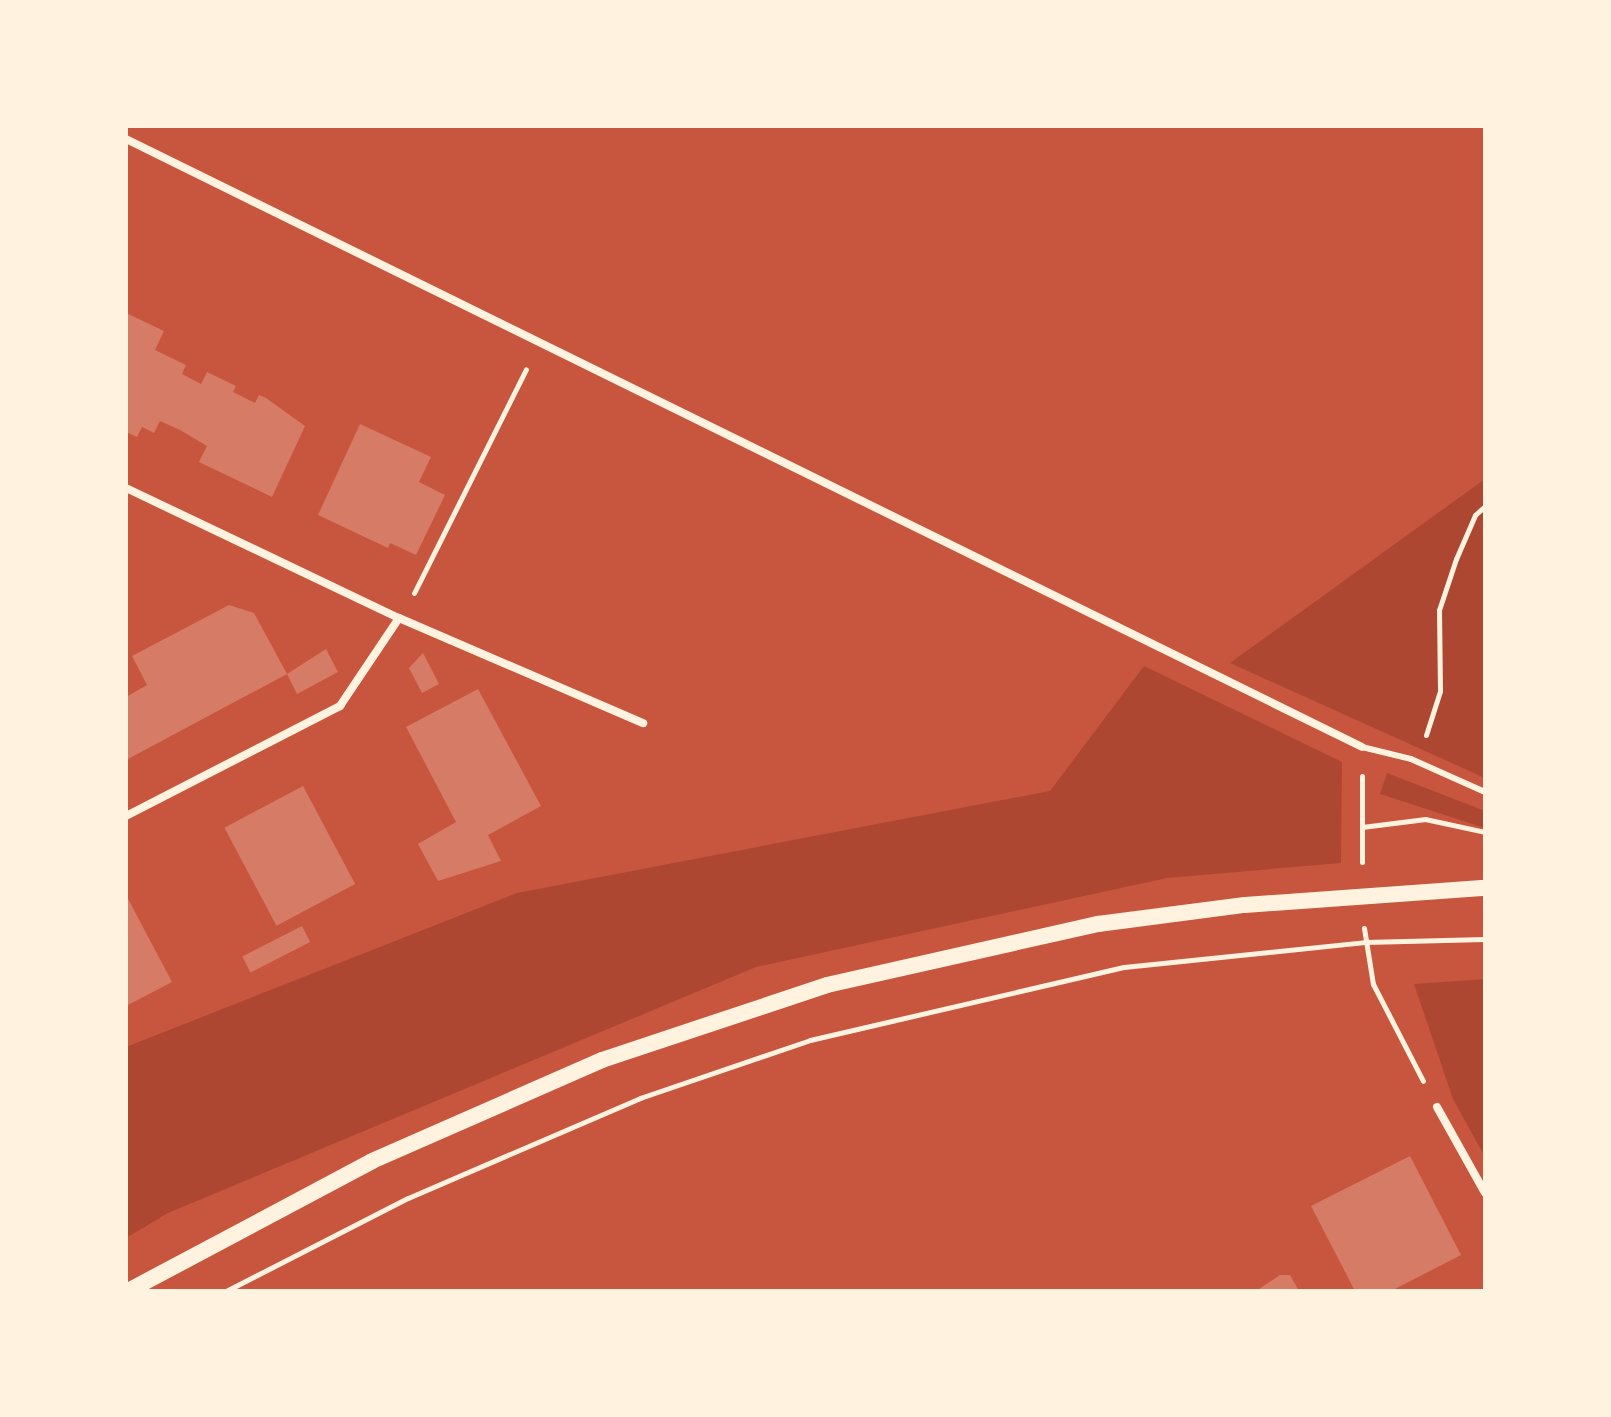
<!DOCTYPE html>
<html>
<head>
<meta charset="utf-8">
<style>
  body { margin:0 }
  #map { position:relative; width:1611px; height:1417px; overflow:hidden; background:#c8553d; font-family:Signika,sans-serif }
  div>[style] { position:absolute }
  .green>* { inset:0; background:#ae4732 }
  .building>* { inset:0; background:#d67c66; transform-origin:0 0 }
  .path>* { height:5px; margin:-2.5px; padding:0 2.5px; transform-origin:2.5px; border-radius:2.5px; background:#fff3e0 }
  .service>* { height:6px; margin:-3px; padding:0 3px; transform-origin:3px; border-radius:3px; background:#fff3e0 }
  .minor>* { height:8px; margin:-4px; padding:0 4px; transform-origin:4px; border-radius:4px; background:#fff3e0 }
  .secondary>* { height:16px; margin:-8px; padding:0 8px; transform-origin:8px; border-radius:8px; background:#fff3e0 }
  span { translate:-50% -50%; white-space:nowrap; text-align:center; line-height:1.15; -webkit-text-stroke:6px #fff3e0; paint-order:stroke }
  .frame { position:absolute; inset:0; border:128px solid #fff3e0; pointer-events:none }
</style>
</head>
<body>
<div id="map">
  <div class="green">
    <i style="clip-path:polygon(1485px 479px,1485px 778px,1230px 663px)"></i>
    <i style="clip-path:polygon(1144px 666px,1342px 762px,1341px 863px,1167px 878px,756px 967px,168px 1213px,126px 1238px,126px 1047px,517px 893px,1050px 791px)"></i>
    <i style="clip-path:polygon(1387px 773px,1485px 811px,1485px 828px,1380px 794px)"></i>
    <i style="clip-path:polygon(1485px 979px,1485px 1157px,1453px 1099px,1414px 984px)"></i>
  </div>
  <div class="building">
    <i style="clip-path:polygon(126px 313px,164px 331px,155px 350px,186px 365px,182px 374px,201px 384px,207px 372px,236px 386px,233px 392px,255px 403px,259px 395px,266px 398px,305px 426px,272px 497px,199px 462px,207px 446px,180px 430px,160px 421px,154px 433px,142px 427px,137px 437px,126px 432px)"></i>
    <i style="clip-path:polygon(360px 424px,431px 457px,419px 482px,445px 495px,416px 555px,390px 543px,388px 548px,318px 515px)"></i>
    <i style="clip-path:polygon(229px 605px,254px 613px,287px 674px,126px 760px,126px 697px,147px 685px,132px 656px)"></i>
    <i style="clip-path:polygon(326px 649px,338px 672px,297px 694px,287px 674px)"></i>
    <i style="clip-path:polygon(423px 653px,439px 684px,422px 693px,409px 668px)"></i>
    <i style="clip-path:polygon(478px 689px,541px 806px,488px 835px,501px 861px,438px 881px,418px 844px,456px 822px,406px 727px)"></i>
    <i style="left:303px;top:786px;width:111px;height:89px;rotate:62deg"></i>
    <i style="clip-path:polygon(126px 895px,172px 982px,126px 1006px)"></i>
    <i style="left:302px;top:926px;width:18px;height:67px;rotate:63deg"></i>
    <i style="clip-path:polygon(1410px 1156px,1461px 1255px,1391px 1291px,1355px 1291px,1311px 1206px)"></i>
    <i style="clip-path:polygon(1280px 1275px,1290px 1275px,1299px 1291px,1256px 1291px)"></i>
  </div>
  <div class="path">
    <i style="left:414px;top:593px;width:250px;rotate:-63.4deg"></i>
    <i style="left:1426px;top:735px;width:46px;rotate:-72.3deg"></i>
    <i style="left:1440px;top:691px;width:81px;rotate:-90.7deg"></i>
    <i style="left:1439px;top:610px;width:54px;rotate:-71.6deg"></i>
    <i style="left:1456px;top:559px;width:48px;rotate:-66.6deg"></i>
    <i style="left:1475px;top:515px;width:13px;rotate:-42deg"></i>
    <i style="left:1362px;top:776px;width:86px;rotate:90deg"></i>
    <i style="left:1362px;top:827px;width:64px;rotate:-7.2deg"></i>
    <i style="left:1425px;top:819px;width:61px;rotate:12.2deg"></i>
    <i style="left:1364px;top:928px;width:57px;rotate:80.9deg"></i>
    <i style="left:1373px;top:984px;width:109px;rotate:62.7deg"></i>
    <i style="left:226px;top:1291px;width:204px;rotate:-27.1deg"></i>
    <i style="left:408px;top:1198px;width:253px;rotate:-23.3deg"></i>
    <i style="left:640px;top:1098px;width:180px;rotate:-18.8deg"></i>
    <i style="left:810px;top:1040px;width:322px;rotate:-13.1deg"></i>
    <i style="left:1124px;top:967px;width:242px;rotate:-5.9deg"></i>
    <i style="left:1365px;top:942px;width:120px;rotate:-1.4deg"></i>
  </div>
  <div class="service">
    <i style="left:1362px;top:747px;width:50px;rotate:13.8deg"></i>
    <i style="left:1411px;top:759px;width:81px;rotate:24deg"></i>
  </div>
  <div class="minor">
    <i style="left:126px;top:139px;width:1377px;rotate:26.19deg"></i>
    <i style="left:126px;top:488px;width:302px;rotate:25.5deg"></i>
    <i style="left:399px;top:618px;width:266px;rotate:23.3deg"></i>
    <i style="left:126px;top:816px;width:241px;rotate:-27.2deg"></i>
    <i style="left:340px;top:706px;width:106px;rotate:-56.2deg"></i>
    <i style="left:1437px;top:1107px;width:98px;rotate:60.8deg"></i>
  </div>
  <div class="secondary">
    <i style="left:128px;top:1291px;width:276px;rotate:-28deg"></i>
    <i style="left:372px;top:1161px;width:251px;rotate:-23.7deg"></i>
    <i style="left:602px;top:1060px;width:237px;rotate:-18.4deg"></i>
    <i style="left:827px;top:985px;width:278px;rotate:-12.7deg"></i>
    <i style="left:1098px;top:924px;width:148px;rotate:-7.4deg"></i>
    <i style="left:1245px;top:905px;width:241px;rotate:-4.1deg"></i>
  </div>
  <div class="frame"></div>
</div>
</body>
</html>
